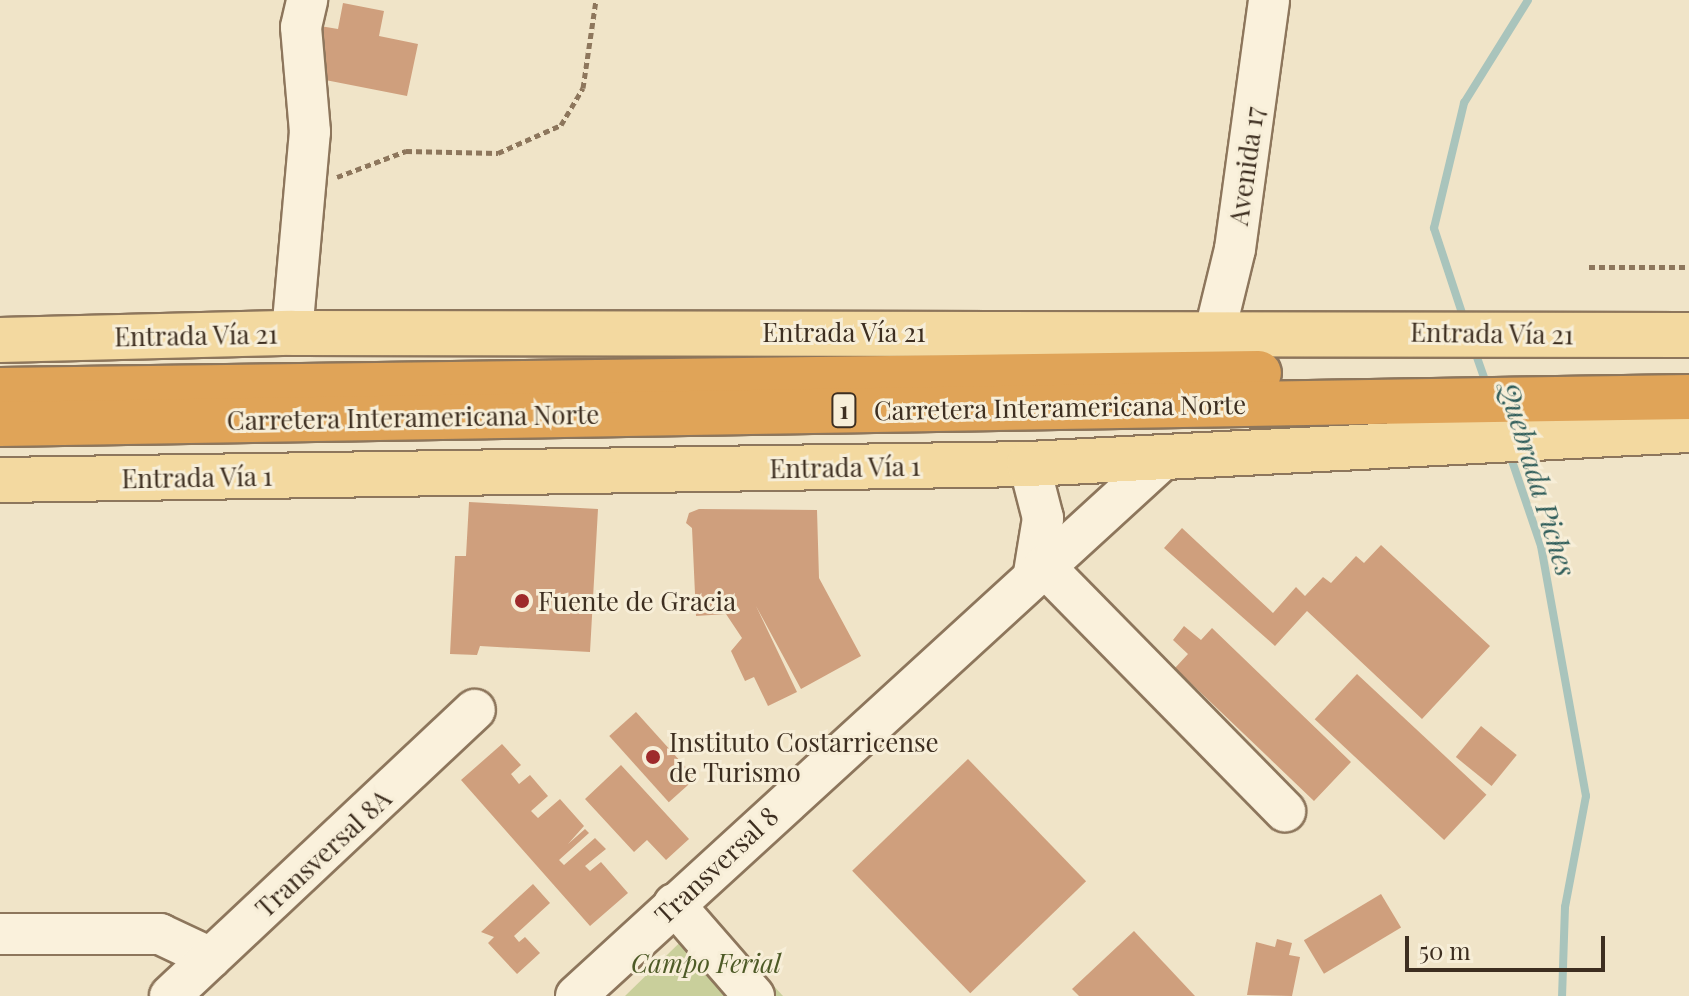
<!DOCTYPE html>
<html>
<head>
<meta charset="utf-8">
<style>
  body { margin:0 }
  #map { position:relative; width:1689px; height:996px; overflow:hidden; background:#f0e4c8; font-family:"Playfair Display",serif }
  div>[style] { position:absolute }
  .green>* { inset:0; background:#c9cf9b }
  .stream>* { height:8px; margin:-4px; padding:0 4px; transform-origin:4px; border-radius:4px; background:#a9c4bc }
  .building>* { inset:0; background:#cf9f7d; transform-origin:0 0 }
  .path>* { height:5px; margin-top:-2.5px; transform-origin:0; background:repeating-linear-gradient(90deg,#8d765c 0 6px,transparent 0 10px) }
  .roads { filter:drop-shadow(2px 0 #8d765c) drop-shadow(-2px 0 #8d765c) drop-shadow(0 2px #8d765c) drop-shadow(0 -2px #8d765c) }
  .minor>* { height:40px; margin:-20px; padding:0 20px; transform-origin:20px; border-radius:20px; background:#faf1dc }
  .major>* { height:44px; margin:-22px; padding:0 22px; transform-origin:22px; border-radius:22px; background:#f3d9a0 }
  .highway>* { height:44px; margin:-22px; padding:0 22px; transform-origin:22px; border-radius:22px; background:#e0a458 }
  .dots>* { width:22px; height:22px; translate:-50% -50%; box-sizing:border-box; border:4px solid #f7eed8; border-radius:50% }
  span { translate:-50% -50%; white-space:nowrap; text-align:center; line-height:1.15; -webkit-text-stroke:6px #f7eed8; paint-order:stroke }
  .shield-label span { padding:2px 6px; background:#f7eed8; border:2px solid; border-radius:6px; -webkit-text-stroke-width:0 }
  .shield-label { font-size:24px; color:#3d2e20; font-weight:700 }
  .street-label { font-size:26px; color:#3d2e20 }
  .poi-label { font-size:26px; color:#3d2e20 }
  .left { translate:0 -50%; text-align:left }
  .park-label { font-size:26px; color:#4d5a26; font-style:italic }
  .water-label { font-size:28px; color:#2f5d5a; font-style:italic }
  .scale { position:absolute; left:1405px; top:936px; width:200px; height:36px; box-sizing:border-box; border:4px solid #3d2e20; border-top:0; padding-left:10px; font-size:24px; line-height:28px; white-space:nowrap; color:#3d2e20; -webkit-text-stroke:6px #f7eed8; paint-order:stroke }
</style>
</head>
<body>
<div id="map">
  <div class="green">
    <i style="clip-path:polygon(708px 915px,783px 996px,625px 996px)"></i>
  </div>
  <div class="stream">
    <i style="left:1465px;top:322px;width:99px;rotate:-108.3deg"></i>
    <i style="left:1434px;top:228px;width:129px;rotate:-76.5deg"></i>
    <i style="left:1464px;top:103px;width:121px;rotate:-58.1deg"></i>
    <i style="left:1473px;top:346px;width:42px;rotate:70.7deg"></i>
    <i style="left:1509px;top:452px;width:99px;rotate:71.2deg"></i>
    <i style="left:1541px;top:546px;width:254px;rotate:79.8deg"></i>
    <i style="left:1586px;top:796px;width:113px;rotate:100.7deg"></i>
    <i style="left:1565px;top:907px;width:89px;rotate:91.9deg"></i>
  </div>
  <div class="building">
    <i style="clip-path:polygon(343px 3px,384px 11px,379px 36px,418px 44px,407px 96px,310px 77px,320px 26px,338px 29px)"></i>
    <i style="clip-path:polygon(469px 502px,598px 509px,590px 652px,480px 646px,477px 655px,450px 654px,455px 556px,466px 556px)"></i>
    <i style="clip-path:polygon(699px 509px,817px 510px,819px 578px,861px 656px,801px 689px,756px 606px,797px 692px,768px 706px,754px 677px,745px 681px,731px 651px,742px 638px,726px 614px,696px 616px,692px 528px,686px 523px,689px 513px)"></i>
    <i style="clip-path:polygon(1182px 528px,1273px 613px,1296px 587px,1305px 596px,1323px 577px,1331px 583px,1356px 556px,1364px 563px,1381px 545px,1490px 646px,1422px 719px,1307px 611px,1275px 646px,1164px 548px)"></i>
    <i style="clip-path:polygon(1184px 626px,1201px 640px,1212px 628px,1351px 762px,1314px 801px,1175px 668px,1188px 654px,1173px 640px)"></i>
    <i style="left:1357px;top:674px;width:177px;height:62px;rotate:43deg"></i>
    <i style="left:636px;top:712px;width:89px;height:36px;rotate:48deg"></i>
    <i style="left:1481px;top:726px;width:46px;height:40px;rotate:39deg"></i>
    <i style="clip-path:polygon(502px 744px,521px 765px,511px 774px,519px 784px,530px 775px,548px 796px,531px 811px,538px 818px,560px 799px,584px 826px,568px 844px,585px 829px,589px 833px,559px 860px,564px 865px,595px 838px,606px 849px,585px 866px,590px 871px,601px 862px,628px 893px,590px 926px,461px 780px)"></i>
    <i style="left:968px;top:759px;width:170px;height:161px;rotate:46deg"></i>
    <i style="clip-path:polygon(621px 765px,689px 839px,666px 860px,647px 840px,634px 852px,585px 799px)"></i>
    <i style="clip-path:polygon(533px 884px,550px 903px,514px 936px,519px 942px,525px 937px,540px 953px,517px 974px,488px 943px,494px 937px,481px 932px)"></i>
    <i style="left:1381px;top:894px;width:39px;height:90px;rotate:59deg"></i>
    <i style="clip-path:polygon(1134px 931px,1195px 996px,1079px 996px,1072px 989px)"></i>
    <i style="clip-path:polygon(1277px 939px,1292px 943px,1289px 955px,1300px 957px,1292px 996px,1247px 995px,1256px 942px,1275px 947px)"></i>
  </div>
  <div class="path">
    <i style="left:337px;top:177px;width:74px;rotate:-20.6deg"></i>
    <i style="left:406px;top:151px;width:92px;rotate:1.2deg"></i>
    <i style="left:498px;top:153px;width:69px;rotate:-24deg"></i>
    <i style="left:561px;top:125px;width:43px;rotate:-59.3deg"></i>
    <i style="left:583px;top:88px;width:89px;rotate:-81.6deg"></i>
    <i style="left:1589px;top:267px;width:100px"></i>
  </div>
  <div class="roads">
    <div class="minor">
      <i style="left:1215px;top:331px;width:84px;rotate:-76.3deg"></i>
      <i style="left:1235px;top:249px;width:251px;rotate:-82.2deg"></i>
      <i style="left:292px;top:333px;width:202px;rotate:-84.9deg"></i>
      <i style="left:310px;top:132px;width:105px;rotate:-94.9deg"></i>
      <i style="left:301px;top:27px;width:28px;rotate:-77deg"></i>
      <i style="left:1029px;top:464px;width:56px;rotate:75.5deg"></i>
      <i style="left:1043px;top:518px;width:56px;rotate:99.3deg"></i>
      <i style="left:1044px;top:566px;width:344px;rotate:45.5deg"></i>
      <i style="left:674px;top:904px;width:122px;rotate:49deg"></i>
      <i style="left:0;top:934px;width:160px"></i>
      <i style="left:160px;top:934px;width:56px;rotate:25.2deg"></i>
      <i style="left:170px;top:996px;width:418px;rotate:-43.2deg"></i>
      <i style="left:576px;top:996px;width:796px;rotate:-42.45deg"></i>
    </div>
    <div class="major">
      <i style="left:0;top:340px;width:292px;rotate:-1.4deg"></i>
      <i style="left:292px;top:333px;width:1397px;rotate:0.08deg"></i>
      <i style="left:0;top:480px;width:1029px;rotate:-0.89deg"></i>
      <i style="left:1029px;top:464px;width:661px;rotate:-2.95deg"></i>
    </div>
    <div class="highway">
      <i style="left:0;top:390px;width:1259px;rotate:-0.77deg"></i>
      <i style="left:0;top:424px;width:1689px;rotate:-0.92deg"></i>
    </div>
  </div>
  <div class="dots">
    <i style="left:522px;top:601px;background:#9e2a2b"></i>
    <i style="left:653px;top:757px;background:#9e2a2b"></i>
  </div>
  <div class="shield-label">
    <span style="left:844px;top:410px">1</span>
  </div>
  <div class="street-label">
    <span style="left:1246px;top:166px;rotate:-82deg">Avenida 17</span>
    <span style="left:844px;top:332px">Entrada Vía 21</span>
    <span style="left:1492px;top:333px;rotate:1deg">Entrada Vía 21</span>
    <span style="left:196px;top:335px;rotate:-1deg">Entrada Vía 21</span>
    <span style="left:1060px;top:407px;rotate:-1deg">Carretera Interamericana Norte</span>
    <span style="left:413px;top:417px;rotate:-1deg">Carretera Interamericana Norte</span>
    <span style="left:845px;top:467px;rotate:-1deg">Entrada Vía 1</span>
    <span style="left:197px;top:477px;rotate:-1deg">Entrada Vía 1</span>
    <span style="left:323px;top:853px;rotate:-43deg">Transversal 8A</span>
    <span style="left:716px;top:865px;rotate:-43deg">Transversal 8</span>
  </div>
  <div class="poi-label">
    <span class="left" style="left:538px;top:601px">Fuente de Gracia</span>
    <span class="left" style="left:669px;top:757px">Instituto Costarricense<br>de Turismo</span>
  </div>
  <div class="park-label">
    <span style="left:706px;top:963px">Campo Ferial</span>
  </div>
  <div class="water-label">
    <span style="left:1538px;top:479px;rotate:73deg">Quebrada Piches</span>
  </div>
  <div class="scale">50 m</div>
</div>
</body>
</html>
